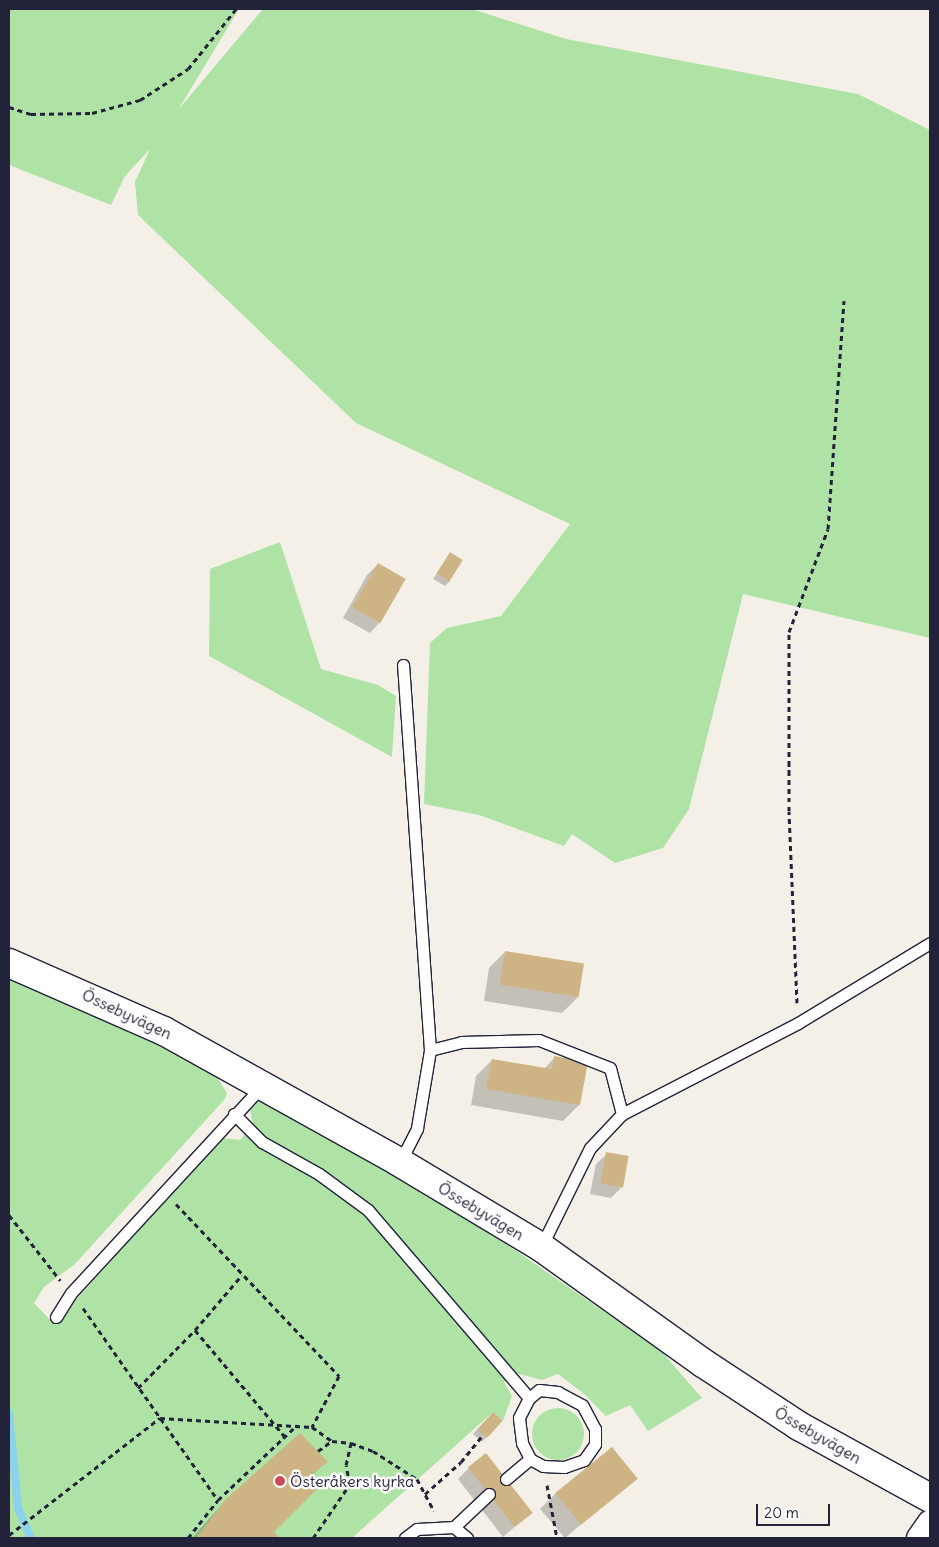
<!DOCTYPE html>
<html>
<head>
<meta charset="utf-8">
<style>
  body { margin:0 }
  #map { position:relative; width:939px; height:1547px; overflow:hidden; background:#f5f0e7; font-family:Delius,sans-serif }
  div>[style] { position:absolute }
  .green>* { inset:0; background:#aee3a5 }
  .round { border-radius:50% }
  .shadow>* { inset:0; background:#0003 }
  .stream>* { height:8px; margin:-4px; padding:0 4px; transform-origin:4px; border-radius:4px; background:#8bd2ed }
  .building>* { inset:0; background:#ceb485; transform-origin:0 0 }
  .path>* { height:3px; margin-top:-1.5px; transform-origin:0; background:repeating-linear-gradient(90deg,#22223b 0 5px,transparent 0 9px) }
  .roads { filter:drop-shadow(1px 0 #22223b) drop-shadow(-1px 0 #22223b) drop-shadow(0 1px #22223b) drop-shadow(0 -1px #22223b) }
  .service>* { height:11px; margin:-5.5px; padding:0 5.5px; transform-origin:5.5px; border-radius:5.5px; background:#fff }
  .minor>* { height:24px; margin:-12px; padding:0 12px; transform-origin:12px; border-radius:12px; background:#fff }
  .tertiary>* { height:28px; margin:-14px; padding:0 14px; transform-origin:14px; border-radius:14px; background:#fff }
  .dots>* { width:14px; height:14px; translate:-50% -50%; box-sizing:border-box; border:2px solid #fff; border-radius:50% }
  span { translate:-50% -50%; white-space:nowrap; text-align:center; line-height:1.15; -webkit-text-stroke:5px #fff; paint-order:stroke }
  .street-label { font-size:16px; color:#22223b }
  .poi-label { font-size:16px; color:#22223b }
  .left { translate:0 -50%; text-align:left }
  .frame { position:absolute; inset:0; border:10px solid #22223b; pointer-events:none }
  .scale { position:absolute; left:756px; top:1504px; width:74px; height:22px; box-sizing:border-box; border:2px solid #22223b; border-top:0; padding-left:6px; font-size:15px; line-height:18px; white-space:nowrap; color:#22223b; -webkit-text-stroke:4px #fff; paint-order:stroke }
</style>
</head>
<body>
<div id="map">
  <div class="green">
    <i style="clip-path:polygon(9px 9px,239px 9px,178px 110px,263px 9px,472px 9px,566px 39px,858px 94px,930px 130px,930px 638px,743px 594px,689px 809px,663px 848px,615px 863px,572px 834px,564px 846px,479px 815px,424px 804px,430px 643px,447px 628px,501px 616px,570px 524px,356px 423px,138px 215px,135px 182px,150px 149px,125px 176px,111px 205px,9px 165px)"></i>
    <i style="clip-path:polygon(280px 542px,321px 669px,378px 685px,396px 696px,392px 757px,209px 656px,210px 569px)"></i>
    <i style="clip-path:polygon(9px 971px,157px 1036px,213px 1071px,227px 1093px,225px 1099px,75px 1264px,44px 1287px,34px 1303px,54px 1324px,222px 1138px,240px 1140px,253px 1124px,250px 1110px,258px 1102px,276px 1102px,483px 1228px,661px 1351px,702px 1398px,648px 1431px,630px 1405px,606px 1416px,583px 1393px,558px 1374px,542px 1380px,519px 1374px,504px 1382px,512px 1396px,503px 1421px,493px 1412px,352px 1538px,9px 1538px)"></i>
    <i class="round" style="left:532px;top:1408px;width:52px;height:52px"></i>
  </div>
  <div class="shadow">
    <i style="clip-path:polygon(450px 554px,450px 581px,445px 586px,433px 579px)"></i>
    <i style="clip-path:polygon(378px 564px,380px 622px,370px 633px,343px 618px,367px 575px)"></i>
    <i style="clip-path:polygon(505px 952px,578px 997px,562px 1013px,484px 1001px,489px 968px)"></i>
    <i style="clip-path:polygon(554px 1058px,579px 1105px,563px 1121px,471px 1105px,476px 1076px,492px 1060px,544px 1069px)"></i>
    <i style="clip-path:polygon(607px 1154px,622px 1187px,611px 1198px,590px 1194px,596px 1164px)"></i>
    <i style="clip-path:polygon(488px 1418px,502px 1421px,482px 1442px,473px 1434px)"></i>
    <i style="clip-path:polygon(326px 1462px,309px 1478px,272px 1532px,279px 1538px,192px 1538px,226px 1500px)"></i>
    <i style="clip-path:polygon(469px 1468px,531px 1513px,503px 1537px,458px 1479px)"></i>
    <i style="clip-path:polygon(636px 1478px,565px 1538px,540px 1509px,556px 1493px)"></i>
  </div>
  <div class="stream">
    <i style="left:9px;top:1413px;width:95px;rotate:84.6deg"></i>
    <i style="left:18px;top:1508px;width:33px;rotate:67deg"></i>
  </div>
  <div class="building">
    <i style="left:450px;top:552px;width:15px;height:25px;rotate:32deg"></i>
    <i style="left:378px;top:563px;width:32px;height:51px;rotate:30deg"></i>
    <i style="left:505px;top:951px;width:80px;height:34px;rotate:9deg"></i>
    <i style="clip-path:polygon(554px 1056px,588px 1062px,580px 1105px,486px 1089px,492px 1059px,552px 1069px)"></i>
    <i style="left:606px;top:1152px;width:23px;height:32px;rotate:10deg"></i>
    <i style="left:493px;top:1412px;width:13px;height:23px;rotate:42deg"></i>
    <i style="clip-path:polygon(300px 1433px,328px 1462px,309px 1476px,319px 1487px,274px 1532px,280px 1538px,196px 1538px,226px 1499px)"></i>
    <i style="left:612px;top:1447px;width:41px;height:73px;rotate:51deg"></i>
    <i style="left:486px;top:1453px;width:76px;height:23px;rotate:52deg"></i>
  </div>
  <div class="path">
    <i style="left:9px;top:107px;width:23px;rotate:18deg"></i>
    <i style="left:31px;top:114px;width:61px;rotate:-0.9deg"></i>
    <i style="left:92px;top:113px;width:50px;rotate:-15.2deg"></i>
    <i style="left:140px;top:100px;width:57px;rotate:-32.9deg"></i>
    <i style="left:188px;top:69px;width:77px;rotate:-51.3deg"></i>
    <i style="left:797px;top:1003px;width:192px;rotate:-92.4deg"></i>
    <i style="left:789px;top:811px;width:179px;rotate:-90deg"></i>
    <i style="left:789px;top:632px;width:110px;rotate:-69.3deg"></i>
    <i style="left:828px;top:529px;width:229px;rotate:-86deg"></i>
    <i style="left:176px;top:1204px;width:237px;rotate:46.5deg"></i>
    <i style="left:339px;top:1376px;width:58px;rotate:117.9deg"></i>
    <i style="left:9px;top:1215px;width:83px;rotate:51.9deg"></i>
    <i style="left:83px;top:1308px;width:235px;rotate:54.9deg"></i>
    <i style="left:195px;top:1330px;width:140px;rotate:49.9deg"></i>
    <i style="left:138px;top:1388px;width:81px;rotate:-45.5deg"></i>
    <i style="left:195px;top:1330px;width:72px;rotate:-49.5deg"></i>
    <i style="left:318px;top:1451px;width:17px;rotate:-36deg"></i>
    <i style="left:547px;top:1485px;width:54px;rotate:79.3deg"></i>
    <i style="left:425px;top:1494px;width:48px;rotate:-41.6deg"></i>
    <i style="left:461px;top:1462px;width:36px;rotate:-51deg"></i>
    <i style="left:9px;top:1535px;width:191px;rotate:-37.8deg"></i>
    <i style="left:160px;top:1418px;width:152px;rotate:3.4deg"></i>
    <i style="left:312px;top:1427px;width:24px;rotate:35deg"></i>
    <i style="left:332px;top:1441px;width:19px;rotate:6deg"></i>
    <i style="left:351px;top:1443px;width:23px;rotate:20deg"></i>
    <i style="left:373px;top:1451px;width:52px;rotate:32.5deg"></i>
    <i style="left:417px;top:1479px;width:36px;rotate:62deg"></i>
    <i style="left:188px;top:1538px;width:48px;rotate:-51.7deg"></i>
    <i style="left:218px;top:1500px;width:109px;rotate:-43.5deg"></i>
    <i style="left:313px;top:1538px;width:65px;rotate:-55.6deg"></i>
    <i style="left:350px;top:1484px;width:19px;rotate:-102deg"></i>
    <i style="left:346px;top:1465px;width:23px;rotate:-77deg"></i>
  </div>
  <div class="roads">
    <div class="service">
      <i style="left:430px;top:1050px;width:32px;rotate:-14deg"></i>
      <i style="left:461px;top:1042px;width:78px;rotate:-1.5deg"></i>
      <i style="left:539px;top:1040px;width:76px;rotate:21.5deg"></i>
      <i style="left:610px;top:1068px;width:48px;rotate:75.4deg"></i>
      <i style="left:234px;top:1114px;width:40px;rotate:45deg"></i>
      <i style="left:262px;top:1142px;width:65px;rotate:29.3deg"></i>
      <i style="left:319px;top:1174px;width:61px;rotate:36.3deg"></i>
      <i style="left:368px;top:1210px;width:248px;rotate:49.4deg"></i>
      <i style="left:529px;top:1398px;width:22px;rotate:117deg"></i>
      <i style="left:519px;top:1418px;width:25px;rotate:83deg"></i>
      <i style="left:522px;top:1443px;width:18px;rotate:63deg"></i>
      <i style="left:530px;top:1459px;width:15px;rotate:28deg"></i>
      <i style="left:543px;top:1466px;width:21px;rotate:3deg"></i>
      <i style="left:564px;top:1467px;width:21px;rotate:-19deg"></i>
      <i style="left:584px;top:1460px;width:19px;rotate:-55deg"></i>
      <i style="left:595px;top:1444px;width:15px;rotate:-90deg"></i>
      <i style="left:595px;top:1429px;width:27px;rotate:-118deg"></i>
      <i style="left:582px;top:1405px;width:27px;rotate:-152deg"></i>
      <i style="left:558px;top:1392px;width:19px;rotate:-174deg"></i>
      <i style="left:539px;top:1390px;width:13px;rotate:141deg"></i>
      <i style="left:400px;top:1162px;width:38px;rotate:-63deg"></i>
      <i style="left:417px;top:1128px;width:79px;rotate:-80.5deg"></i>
      <i style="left:430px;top:1050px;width:386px;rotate:-94deg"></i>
      <i style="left:541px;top:1247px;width:110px;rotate:-63.7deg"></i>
      <i style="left:590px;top:1148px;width:47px;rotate:-46.7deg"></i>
      <i style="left:622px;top:1114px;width:198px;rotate:-27.3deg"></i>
      <i style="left:798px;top:1023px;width:154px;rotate:-31.2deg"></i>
      <i style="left:56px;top:1317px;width:28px;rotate:-58deg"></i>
      <i style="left:71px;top:1293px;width:282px;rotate:-47.3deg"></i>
      <i style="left:506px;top:1479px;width:31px;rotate:-40deg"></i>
      <i style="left:454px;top:1527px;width:48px;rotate:-43.3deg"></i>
      <i style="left:405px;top:1538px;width:15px;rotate:-37deg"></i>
      <i style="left:417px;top:1529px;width:37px;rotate:-3deg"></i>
      <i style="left:454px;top:1527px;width:17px;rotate:40deg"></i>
    </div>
    <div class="minor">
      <i style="left:919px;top:1538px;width:19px;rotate:-55deg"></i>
    </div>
    <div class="tertiary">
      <i style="left:9px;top:963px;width:169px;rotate:23.7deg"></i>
      <i style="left:164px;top:1031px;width:269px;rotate:29.1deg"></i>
      <i style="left:399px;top:1162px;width:165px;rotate:30.9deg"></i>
      <i style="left:541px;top:1247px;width:199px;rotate:35.6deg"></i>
      <i style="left:703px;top:1363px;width:115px;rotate:33.3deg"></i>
      <i style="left:799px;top:1426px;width:149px;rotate:28.8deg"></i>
    </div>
  </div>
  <div class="dots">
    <i style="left:280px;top:1481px;background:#d1495b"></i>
  </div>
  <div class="street-label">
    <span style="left:127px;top:1014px;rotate:25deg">Össebyvägen</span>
    <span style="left:481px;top:1211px;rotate:31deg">Össebyvägen</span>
    <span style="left:818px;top:1435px;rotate:30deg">Össebyvägen</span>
  </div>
  <div class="poi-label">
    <span class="left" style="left:290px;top:1481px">Österåkers kyrka</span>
  </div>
  <div class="frame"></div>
  <div class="scale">20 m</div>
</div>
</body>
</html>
